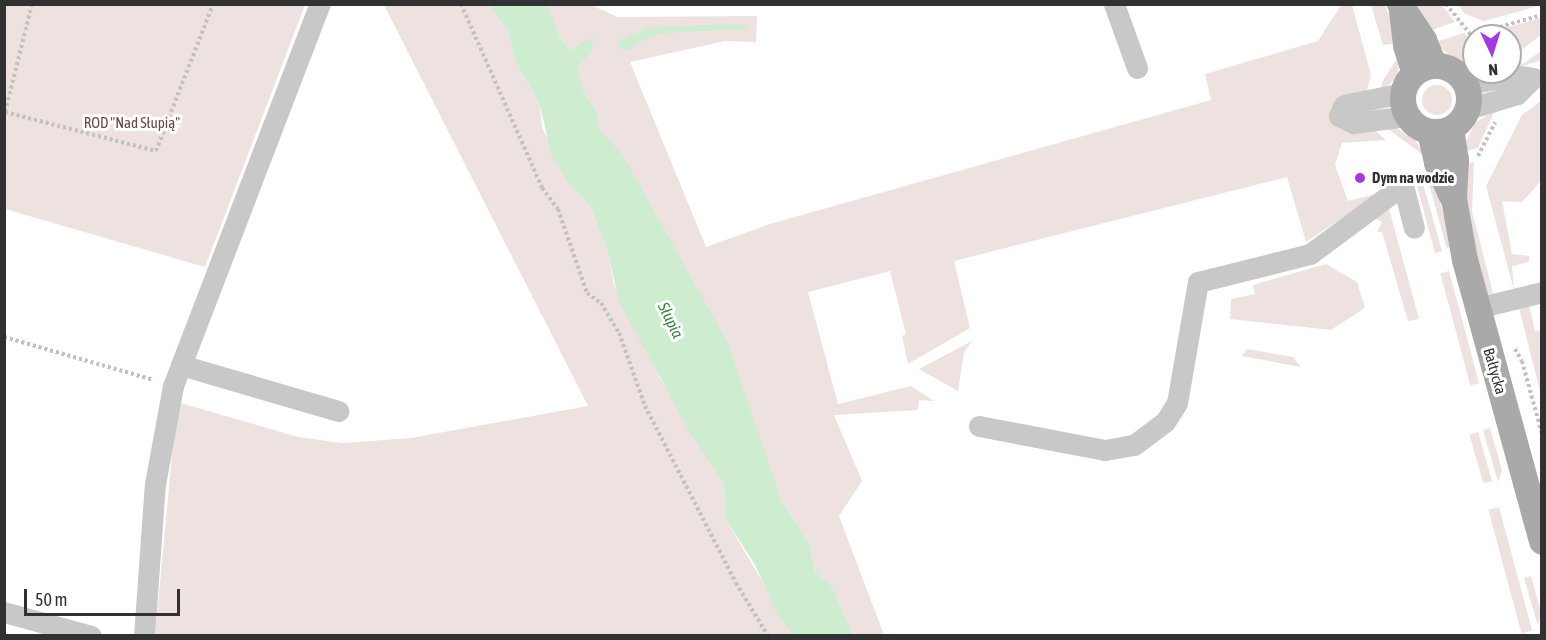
<!DOCTYPE html>
<html>
<head>
<meta charset="utf-8">
<style>
  body { margin:0 }
  #map { position:relative; width:1546px; height:640px; overflow:hidden; background:#fff; font-family:"Asap Condensed",sans-serif }
  div>[style] { position:absolute }
  .green>* { inset:0; background:#ede2e0; transform-origin:0 0 }
  .round { border-radius:50% }
  .water>* { inset:0; background:#cdecd0 }
  .path>* { height:4px; margin-top:-2px; transform-origin:0; background:repeating-linear-gradient(90deg,#c1c1c1 0 3px,transparent 0 6px) }
  .minor>* { height:21px; margin:-10.5px; padding:0 10.5px; transform-origin:10.5px; border-radius:10.5px; background:#c8c8c8 }
  .major>* { height:26px; margin:-13px; padding:0 13px; transform-origin:13px; border-radius:13px; background:#a9a9a9 }
  .major>.ring { margin:-13px; padding:0; box-sizing:content-box; background:none; border:26px solid #a9a9a9; border-radius:50% }
  .dots>* { width:16px; height:16px; translate:-50% -50%; box-sizing:border-box; border:3px solid #fff; border-radius:50% }
  span { translate:-50% -50%; white-space:nowrap; text-align:center; line-height:1.15; -webkit-text-stroke:6px #fff; paint-order:stroke }
  .park-label { font-size:15px; color:#6c493f }
  .poi-label { font-size:15px; color:#313131; font-weight:700 }
  .left { translate:0 -50%; text-align:left }
  .street-label { font-size:15px; color:#313131 }
  .water-label { font-size:16px; color:#3b8542; font-style:italic }
  .frame { position:absolute; inset:0; border:6px solid #313131; pointer-events:none }
  .north { position:absolute; left:1462px; top:24px; width:60px; height:60px; box-sizing:border-box; background:#fff; border:2px solid #adadad; border-radius:50%; rotate:176deg; font-size:16px; font-weight:700; line-height:24px; text-align:center; color:#313131 }
  .north::after { content:''; display:block; margin:auto; width:21px; height:27px; background:#a339e2; clip-path:polygon(50% 0,100% 100%,50% 72%,0 100%) }
  .scale { position:absolute; left:24px; top:589px; width:156px; height:27px; box-sizing:border-box; border:3px solid #313131; border-top:0; padding-left:8px; font-size:18px; line-height:21px; white-space:nowrap; color:#313131; -webkit-text-stroke:4px #fff; paint-order:stroke }
</style>
</head>
<body>
<div id="map">
  <div class="green">
    <i style="clip-path:polygon(4px 5px,305px 5px,205px 267px,5px 209px)"></i>
    <i style="clip-path:polygon(384px 5px,489px 5px,507px 29px,515px 61px,540px 105px,542px 127px,571px 187px,590px 206px,608px 253px,614px 285px,661px 380px,724px 484px,725px 518px,794px 635px,155px 636px,177px 402px,298px 437px,342px 443px,411px 438px,588px 406px)"></i>
    <i style="clip-path:polygon(548px 5px,591px 5px,618px 17px,757px 16px,756px 42px,725px 41px,630px 62px,706px 247px,770px 224px,1211px 100px,1205px 74px,1318px 41px,1341px 5px,1352px 5px,1371px 75px,1366px 93px,1373px 129px,1386px 140px,1342px 143px,1335px 165px,1348px 201px,1379px 193px,1306px 242px,1287px 177px,954px 261px,970px 328px,908px 364px,902px 336px,906px 334px,890px 271px,808px 292px,838px 404px,911px 386px,934px 401px,919px 400px,918px 410px,834px 415px,862px 481px,839px 516px,884px 635px,854px 635px,831px 585px,815px 571px,810px 545px,782px 502px,727px 343px,622px 155px,599px 129px,597px 112px,583px 90px,571px 50px,560px 38px)"></i>
    <i style="clip-path:polygon(1371px 5px,1385px 5px,1398px 43px,1383px 45px)"></i>
    <i style="clip-path:polygon(1417px 5px,1442px 5px,1455px 22px,1429px 31px)"></i>
    <i style="clip-path:polygon(1458px 5px,1541px 4px,1542px 5px,1484px 21px,1465px 14px)"></i>
    <i style="clip-path:polygon(1541px 18px,1541px 35px,1515px 55px,1523px 64px,1541px 51px,1541px 60px,1510px 70px,1510px 36px,1488px 33px)"></i>
    <i style="clip-path:polygon(1464px 33px,1474px 45px,1474px 72px,1486px 72px,1467px 72px,1435px 42px)"></i>
    <i style="clip-path:polygon(1399px 56px,1398px 77px,1380px 92px,1382px 82px)"></i>
    <i class="round" style="left:1422px;top:85px;width:30px;height:30px"></i>
    <i style="clip-path:polygon(1541px 101px,1541px 181px,1522px 202px,1502px 201px,1512px 254px,1529px 256px,1529px 262px,1512px 266px,1514px 290px,1486px 186px,1522px 115px)"></i>
    <i style="clip-path:polygon(1495px 110px,1478px 148px,1461px 152px,1475px 123px)"></i>
    <i style="clip-path:polygon(1395px 127px,1415px 140px,1426px 157px,1388px 129px)"></i>
    <i style="clip-path:polygon(1474px 162px,1472px 211px,1494px 297px,1486px 294px,1471px 234px,1463px 164px)"></i>
    <i style="clip-path:polygon(1431px 171px,1452px 244px,1447px 249px,1427px 177px)"></i>
    <i style="clip-path:polygon(1414px 175px,1422px 180px,1442px 251px,1435px 253px)"></i>
    <i style="clip-path:polygon(1388px 205px,1419px 319px,1408px 321px,1382px 232px,1377px 232px,1382px 222px,1373px 217px)"></i>
    <i style="clip-path:polygon(1326px 264px,1357px 282px,1365px 308px,1331px 330px,1230px 319px,1231px 299px,1255px 294px,1253px 285px)"></i>
    <i style="left:1449px;top:271px;width:116px;height:9px;rotate:75deg"></i>
    <i style="clip-path:polygon(1529px 305px,1535px 331px,1541px 330px,1541px 395px,1519px 308px)"></i>
    <i style="clip-path:polygon(972px 341px,964px 353px,958px 391px,919px 369px)"></i>
    <i style="clip-path:polygon(1247px 349px,1293px 357px,1301px 367px,1242px 356px)"></i>
    <i style="clip-path:polygon(1490px 428px,1502px 470px,1498px 482px,1483px 430px)"></i>
    <i style="left:1478px;top:432px;width:51px;height:9px;rotate:74deg"></i>
    <i style="left:1499px;top:507px;width:128px;height:11px;rotate:75deg"></i>
    <i style="clip-path:polygon(1531px 576px,1541px 612px,1538px 626px,1524px 578px)"></i>
  </div>
  <div class="water">
    <i style="clip-path:polygon(489px 5px,548px 5px,560px 38px,571px 50px,593px 37px,592px 52px,577px 67px,583px 90px,597px 112px,599px 129px,622px 154px,728px 343px,782px 502px,810px 545px,815px 571px,831px 585px,854px 635px,794px 635px,778px 615px,755px 565px,725px 518px,724px 484px,691px 434px,619px 302px,608px 253px,590px 206px,571px 187px,551px 154px,540px 105px,515px 61px,507px 29px)"></i>
    <i style="clip-path:polygon(724px 24px,747px 25px,747px 29px,666px 33px,647px 38px,628px 50px,622px 49px,616px 42px,647px 28px)"></i>
  </div>
  <div class="path">
    <i style="left:32px;top:4px;width:111px;rotate:104deg"></i>
    <i style="left:5px;top:112px;width:156px;rotate:14.5deg"></i>
    <i style="left:156px;top:151px;width:158px;rotate:-68.8deg"></i>
    <i style="left:461px;top:4px;width:201px;rotate:66.2deg"></i>
    <i style="left:542px;top:188px;width:26px;rotate:53deg"></i>
    <i style="left:558px;top:209px;width:89px;rotate:71deg"></i>
    <i style="left:587px;top:293px;width:17px;rotate:36deg"></i>
    <i style="left:601px;top:303px;width:35px;rotate:59deg"></i>
    <i style="left:619px;top:333px;width:77px;rotate:70.4deg"></i>
    <i style="left:645px;top:406px;width:199px;rotate:62.8deg"></i>
    <i style="left:736px;top:583px;width:62px;rotate:58.9deg"></i>
    <i style="left:1446px;top:4px;width:45px;rotate:51.3deg"></i>
    <i style="left:1471px;top:35px;width:74px;rotate:-15.7deg"></i>
    <i style="left:1478px;top:156px;width:38px;rotate:-63deg"></i>
    <i style="left:4px;top:337px;width:156px;rotate:16deg"></i>
    <i style="left:1515px;top:349px;width:14px;rotate:60deg"></i>
    <i style="left:1522px;top:361px;width:76px;rotate:74.7deg"></i>
  </div>
  <div class="minor">
    <i style="left:1114px;top:4px;width:68px;rotate:70.2deg"></i>
    <i style="left:1465px;top:85px;width:50px;rotate:-11.5deg"></i>
    <i style="left:1514px;top:75px;width:19px;rotate:9deg"></i>
    <i style="left:1533px;top:78px;width:23px;rotate:135deg"></i>
    <i style="left:1517px;top:94px;width:51px;rotate:163deg"></i>
    <i style="left:1403px;top:93px;width:56px;rotate:168.7deg"></i>
    <i style="left:1348px;top:104px;width:5px;rotate:158deg"></i>
    <i style="left:1343px;top:106px;width:11px;rotate:112deg"></i>
    <i style="left:1339px;top:116px;width:16px;rotate:27deg"></i>
    <i style="left:1353px;top:123px;width:54px;rotate:-7.4deg"></i>
    <i style="left:1477px;top:308px;width:67px;rotate:-13.8deg"></i>
    <i style="left:181px;top:365px;width:164px;rotate:16.3deg"></i>
    <i style="left:979px;top:426px;width:128px;rotate:10.8deg"></i>
    <i style="left:1105px;top:450px;width:29px;rotate:-10deg"></i>
    <i style="left:1134px;top:445px;width:39px;rotate:-37deg"></i>
    <i style="left:1165px;top:422px;width:22px;rotate:-58deg"></i>
    <i style="left:1177px;top:403px;width:123px;rotate:-80.2deg"></i>
    <i style="left:1198px;top:282px;width:115px;rotate:-14deg"></i>
    <i style="left:1310px;top:254px;width:116px;rotate:-36.6deg"></i>
    <i style="left:1403px;top:185px;width:44px;rotate:75.7deg"></i>
    <i style="left:4px;top:612px;width:90px;rotate:15.4deg"></i>
    <i style="left:144px;top:636px;width:152px;rotate:-85.9deg"></i>
    <i style="left:155px;top:484px;width:100px;rotate:-79.6deg"></i>
    <i style="left:173px;top:386px;width:409px;rotate:-69deg"></i>
  </div>
  <div class="major">
    <i style="left:1400px;top:4px;width:43px;rotate:56.3deg"></i>
    <i style="left:1424px;top:40px;width:27px;rotate:68deg"></i>
    <i style="left:1402px;top:12px;width:34px;rotate:83deg"></i>
    <i style="left:1406px;top:46px;width:28px;rotate:72deg"></i>
    <i class="ring" style="left:1403px;top:66px;width:40px;height:40px"></i>
    <i style="left:1451px;top:129px;width:31px;rotate:81deg"></i>
    <i style="left:1456px;top:160px;width:39px;rotate:93deg"></i>
    <i style="left:1454px;top:199px;width:62px;rotate:79.8deg"></i>
    <i style="left:1465px;top:260px;width:292px;rotate:74.7deg"></i>
    <i style="left:1430px;top:132px;width:32px;rotate:77deg"></i>
    <i style="left:1437px;top:163px;width:36px;rotate:66deg"></i>
  </div>
  <div class="dots">
    <i style="left:1360px;top:178px;background:#a339e2"></i>
  </div>
  <div class="park-label">
    <span style="left:132px;top:123px">ROD "Nad Słupią"</span>
  </div>
  <div class="poi-label">
    <span class="left" style="left:1372px;top:178px">Dym na wodzie</span>
  </div>
  <div class="street-label">
    <span style="left:1495px;top:371px;rotate:74deg">Bałtycka</span>
  </div>
  <div class="water-label">
    <span style="left:671px;top:320px;rotate:64deg">Słupia</span>
  </div>
  <div class="frame"></div>
  <div class="north">N</div>
  <div class="scale">50 m</div>
</div>
</body>
</html>
